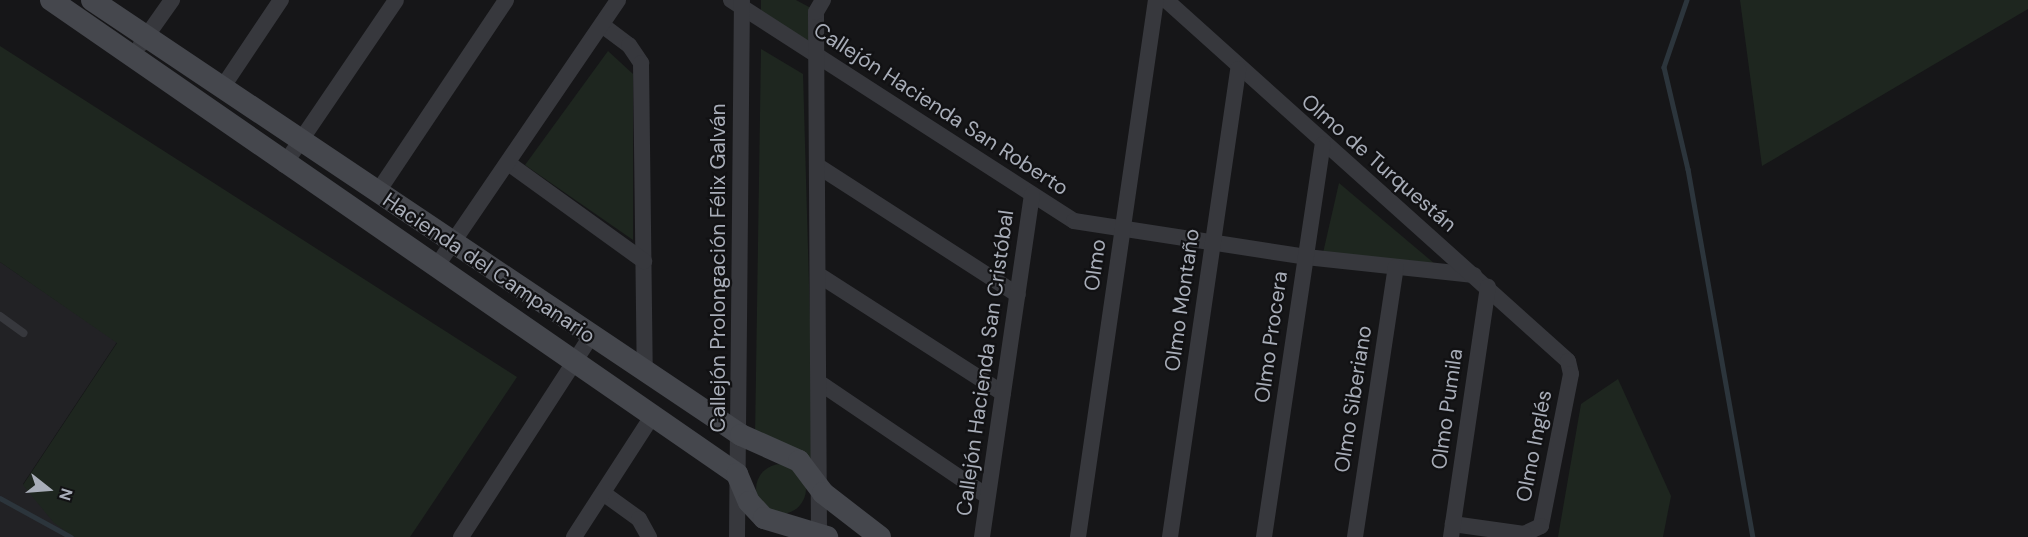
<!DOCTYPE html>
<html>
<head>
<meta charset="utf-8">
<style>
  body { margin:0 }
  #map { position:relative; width:2028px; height:537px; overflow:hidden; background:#161618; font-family:"DM Sans",sans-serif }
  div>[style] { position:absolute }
  .built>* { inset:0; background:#222225 }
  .green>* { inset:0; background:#1e261f }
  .round { border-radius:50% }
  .stream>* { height:4.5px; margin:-2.25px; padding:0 2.25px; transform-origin:2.25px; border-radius:2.25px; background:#2c353c }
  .lane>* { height:8px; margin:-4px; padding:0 4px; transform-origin:4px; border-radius:4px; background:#37383d }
  .street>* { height:16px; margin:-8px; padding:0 8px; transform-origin:8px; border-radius:8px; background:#37383d }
  .secondary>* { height:22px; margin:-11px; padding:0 11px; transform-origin:11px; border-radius:11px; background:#45474d }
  span { translate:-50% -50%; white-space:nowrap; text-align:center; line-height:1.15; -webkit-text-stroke:4.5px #111113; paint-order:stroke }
  .street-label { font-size:21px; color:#a8adb8 }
  .north { position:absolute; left:18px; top:459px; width:60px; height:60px; -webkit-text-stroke:4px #111113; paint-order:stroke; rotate:107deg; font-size:16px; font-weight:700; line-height:24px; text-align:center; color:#a8adb8 }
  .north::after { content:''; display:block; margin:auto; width:21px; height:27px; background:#a8adb8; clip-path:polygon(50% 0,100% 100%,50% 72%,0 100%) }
</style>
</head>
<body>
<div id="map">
  <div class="built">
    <i style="clip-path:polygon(0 262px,117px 342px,23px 484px,74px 537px,0 537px)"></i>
  </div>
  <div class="green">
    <i style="clip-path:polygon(761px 0,796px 0,809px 7px,811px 43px,761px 11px)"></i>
    <i style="clip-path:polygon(1740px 0,2028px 0,2028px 9px,1762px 166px)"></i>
    <i style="clip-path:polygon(0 46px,517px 377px,410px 537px,74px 537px,54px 523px,23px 485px,117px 343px,0 262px)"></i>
    <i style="clip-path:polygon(761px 49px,803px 74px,814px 460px,755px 439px)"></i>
    <i style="clip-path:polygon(608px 51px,633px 74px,633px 240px,525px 165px)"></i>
    <i style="clip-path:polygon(1339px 183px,1448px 275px,1323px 253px)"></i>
    <i style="clip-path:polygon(1618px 379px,1671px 496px,1663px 537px,1558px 537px,1581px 404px)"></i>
    <i class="round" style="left:756px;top:464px;width:50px;height:50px"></i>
  </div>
  <div class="stream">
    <i style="left:1687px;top:0;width:71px;rotate:108.9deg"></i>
    <i style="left:1664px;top:67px;width:105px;rotate:76.8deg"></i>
    <i style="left:1688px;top:169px;width:374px;rotate:80deg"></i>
    <i style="left:0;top:498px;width:81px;rotate:28.8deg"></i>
  </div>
  <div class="lane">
    <i style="left:0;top:316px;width:29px;rotate:36deg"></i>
  </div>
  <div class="street">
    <i style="left:731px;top:0;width:408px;rotate:32.8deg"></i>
    <i style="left:1074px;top:221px;width:235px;rotate:8.8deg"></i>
    <i style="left:1306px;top:257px;width:169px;rotate:6.1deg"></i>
    <i style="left:1166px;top:0;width:540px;rotate:41.92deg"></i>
    <i style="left:1568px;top:361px;width:13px;rotate:77deg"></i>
    <i style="left:1571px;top:374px;width:155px;rotate:101.2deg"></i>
    <i style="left:1541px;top:526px;width:19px;rotate:155deg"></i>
    <i style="left:1524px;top:534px;width:72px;rotate:-172deg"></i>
    <i style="left:602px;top:25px;width:34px;rotate:37deg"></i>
    <i style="left:629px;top:45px;width:22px;rotate:56deg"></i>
    <i style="left:641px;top:63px;width:308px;rotate:89.3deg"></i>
    <i style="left:141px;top:44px;width:54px;rotate:-54.8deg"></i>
    <i style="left:222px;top:88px;width:106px;rotate:-56.2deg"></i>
    <i style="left:508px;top:163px;width:168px;rotate:35.8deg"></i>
    <i style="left:284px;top:165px;width:199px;rotate:-55.8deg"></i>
    <i style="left:821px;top:168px;width:234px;rotate:32.8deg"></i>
    <i style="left:377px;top:193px;width:232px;rotate:-56.2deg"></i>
    <i style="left:436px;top:267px;width:323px;rotate:-55.7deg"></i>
    <i style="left:822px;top:277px;width:215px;rotate:32.7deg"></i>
    <i style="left:823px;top:385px;width:198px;rotate:34.1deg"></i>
    <i style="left:603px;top:493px;width:44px;rotate:35.8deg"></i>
    <i style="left:639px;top:519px;width:21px;rotate:61deg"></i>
    <i style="left:461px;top:537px;width:239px;rotate:-57.1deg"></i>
    <i style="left:574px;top:537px;width:145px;rotate:-57.1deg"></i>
    <i style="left:737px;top:537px;width:537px;rotate:-89.47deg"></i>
    <i style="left:819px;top:537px;width:525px;rotate:-90.33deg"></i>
    <i style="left:816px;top:12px;width:14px;rotate:-60deg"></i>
    <i style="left:982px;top:537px;width:346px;rotate:-81.7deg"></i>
    <i style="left:1078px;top:537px;width:543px;rotate:-81.74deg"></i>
    <i style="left:1170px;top:537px;width:473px;rotate:-81.7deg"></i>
    <i style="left:1264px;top:537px;width:397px;rotate:-81.5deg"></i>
    <i style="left:1355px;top:537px;width:273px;rotate:-81.4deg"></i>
    <i style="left:1451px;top:537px;width:253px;rotate:-81.6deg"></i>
  </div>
  <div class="secondary">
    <i style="left:51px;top:0;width:834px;rotate:34.64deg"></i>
    <i style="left:737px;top:474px;width:30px;rotate:67deg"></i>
    <i style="left:749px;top:502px;width:22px;rotate:47deg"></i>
    <i style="left:764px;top:518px;width:66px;rotate:16.8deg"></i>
    <i style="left:92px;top:0;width:781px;rotate:33.83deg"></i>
    <i style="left:741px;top:435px;width:64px;rotate:24.1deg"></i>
    <i style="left:799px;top:461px;width:40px;rotate:53deg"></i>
    <i style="left:823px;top:493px;width:72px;rotate:37.7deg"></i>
  </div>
  <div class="street-label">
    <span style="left:941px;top:109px;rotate:33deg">Callejón Hacienda San Roberto</span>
    <span style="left:1379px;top:163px;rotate:41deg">Olmo de Turquestán</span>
    <span style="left:1095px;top:265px;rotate:-82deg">Olmo</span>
    <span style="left:489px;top:268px;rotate:34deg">Hacienda del Campanario</span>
    <span style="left:718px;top:268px;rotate:-90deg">Callejón Prolongación Félix Galván</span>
    <span style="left:1182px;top:300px;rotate:-82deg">Olmo Montaño</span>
    <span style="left:1271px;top:337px;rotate:-82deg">Olmo Procera</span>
    <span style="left:985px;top:363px;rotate:-82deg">Callejón Hacienda San Cristóbal</span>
    <span style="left:1353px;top:399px;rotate:-81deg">Olmo Siberiano</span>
    <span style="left:1447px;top:409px;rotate:-82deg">Olmo Pumila</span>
    <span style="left:1534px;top:446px;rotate:-79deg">Olmo Inglés</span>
  </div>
  <div class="north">N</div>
</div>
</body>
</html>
